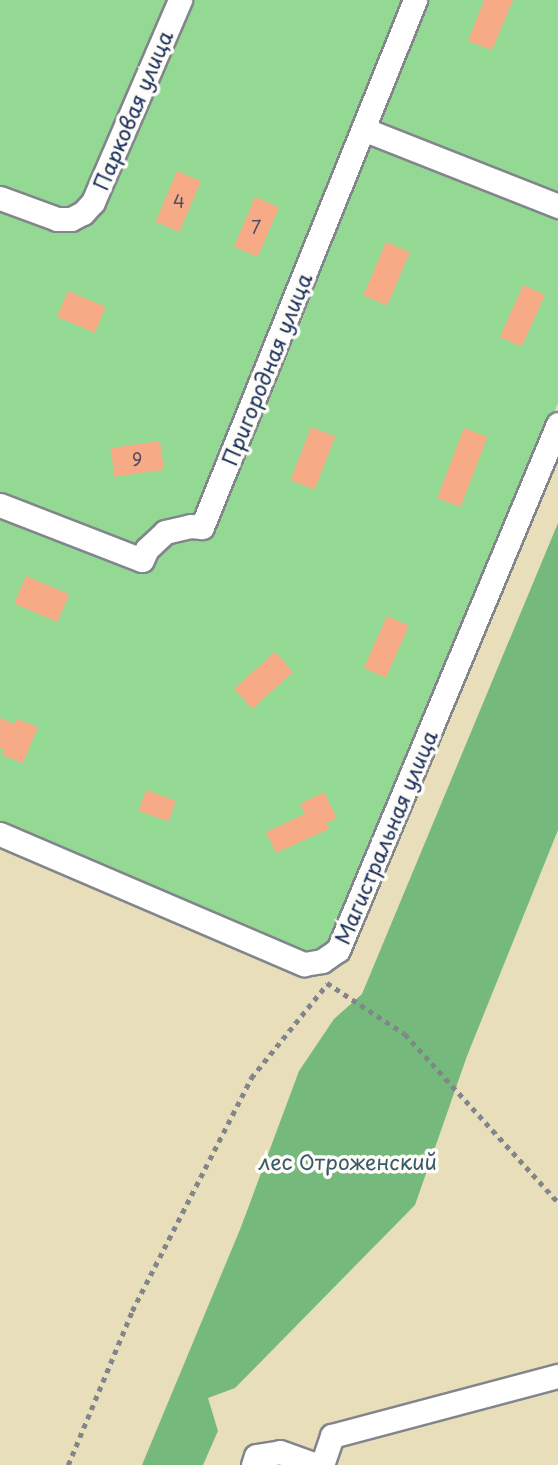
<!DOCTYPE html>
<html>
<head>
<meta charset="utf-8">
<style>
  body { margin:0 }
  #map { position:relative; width:558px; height:1465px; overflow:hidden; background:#e9deba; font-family:"Playpen Sans",sans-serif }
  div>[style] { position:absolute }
  .green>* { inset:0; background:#93d993 }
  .forest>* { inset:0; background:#76b97d }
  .building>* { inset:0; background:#f6aa86; transform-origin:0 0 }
  .path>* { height:4.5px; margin-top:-2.25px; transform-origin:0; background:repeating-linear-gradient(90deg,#82868c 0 5px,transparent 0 10px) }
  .roads { filter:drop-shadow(2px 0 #82868c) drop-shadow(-2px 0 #82868c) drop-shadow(0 2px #82868c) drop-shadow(0 -2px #82868c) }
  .minor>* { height:23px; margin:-11.5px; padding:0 11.5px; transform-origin:11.5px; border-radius:11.5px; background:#fff }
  span { translate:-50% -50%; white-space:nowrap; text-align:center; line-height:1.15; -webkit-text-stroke:7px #fdfcf7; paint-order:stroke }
  .number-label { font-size:18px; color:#524e68 }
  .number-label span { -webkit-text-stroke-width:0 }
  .street-label { font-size:21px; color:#1b2f5e }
  .park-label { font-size:21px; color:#395a6b }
</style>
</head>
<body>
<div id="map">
  <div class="green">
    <i style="clip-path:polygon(0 0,558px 0,558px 403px,334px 935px,319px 949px,298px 951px,0 824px)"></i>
  </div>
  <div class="forest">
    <i style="clip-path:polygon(558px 523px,558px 830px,467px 1056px,415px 1205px,235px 1388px,208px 1398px,218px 1431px,203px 1465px,142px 1465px,241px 1227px,299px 1071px,334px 1019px,362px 994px)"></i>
  </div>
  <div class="building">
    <i style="clip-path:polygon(484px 0,513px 0,492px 50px,468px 41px)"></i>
    <i style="left:177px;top:171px;width:26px;height:55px;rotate:23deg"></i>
    <i style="left:255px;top:197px;width:26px;height:54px;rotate:23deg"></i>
    <i style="left:386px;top:242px;width:26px;height:58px;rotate:23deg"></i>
    <i style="left:523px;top:285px;width:24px;height:57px;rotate:24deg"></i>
    <i style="left:68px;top:291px;width:41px;height:28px;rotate:23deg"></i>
    <i style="left:311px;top:427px;width:26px;height:57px;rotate:21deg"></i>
    <i style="left:464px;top:428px;width:25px;height:75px;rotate:21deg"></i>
    <i style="left:160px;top:441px;width:29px;height:50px;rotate:82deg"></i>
    <i style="left:26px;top:576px;width:47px;height:30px;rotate:23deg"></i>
    <i style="left:387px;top:616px;width:24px;height:57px;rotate:24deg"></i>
    <i style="left:275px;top:652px;width:27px;height:55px;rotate:48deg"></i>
    <i style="clip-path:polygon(0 718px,15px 724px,17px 719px,38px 727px,23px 763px,2px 755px,4px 750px,0 748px)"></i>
    <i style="left:146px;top:790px;width:32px;height:22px;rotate:20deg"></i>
    <i style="clip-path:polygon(324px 792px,337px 818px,326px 823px,329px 829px,276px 853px,266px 832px,305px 814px,300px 804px)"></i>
  </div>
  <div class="path">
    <i style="left:327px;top:983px;width:93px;rotate:33.2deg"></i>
    <i style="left:405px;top:1034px;width:227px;rotate:47.7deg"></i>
    <i style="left:68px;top:1465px;width:167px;rotate:-67.4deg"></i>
    <i style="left:132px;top:1311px;width:262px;rotate:-62.9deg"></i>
    <i style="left:251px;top:1078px;width:121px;rotate:-51deg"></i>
  </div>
  <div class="roads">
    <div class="minor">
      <i style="left:363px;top:129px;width:210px;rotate:21.5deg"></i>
      <i style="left:0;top:198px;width:61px;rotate:20.2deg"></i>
      <i style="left:57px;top:219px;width:14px"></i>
      <i style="left:71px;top:219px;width:13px;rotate:-27deg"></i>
      <i style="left:83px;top:213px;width:15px;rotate:-48deg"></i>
      <i style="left:93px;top:202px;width:220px;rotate:-66.7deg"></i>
      <i style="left:0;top:505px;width:152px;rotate:21.2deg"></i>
      <i style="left:142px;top:560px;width:12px;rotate:-66deg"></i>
      <i style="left:147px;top:549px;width:25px;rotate:-43deg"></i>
      <i style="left:165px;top:532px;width:26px;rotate:-13deg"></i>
      <i style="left:190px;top:526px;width:12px;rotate:5deg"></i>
      <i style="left:202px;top:527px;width:568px;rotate:-67.99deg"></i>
      <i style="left:0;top:834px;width:331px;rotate:23.2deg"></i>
      <i style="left:304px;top:964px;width:18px;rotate:-9deg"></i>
      <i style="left:322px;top:961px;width:19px;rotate:-35deg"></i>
      <i style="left:338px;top:950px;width:570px;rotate:-67.3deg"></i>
      <i style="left:253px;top:1465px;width:9px;rotate:-72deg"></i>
      <i style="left:256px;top:1456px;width:24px;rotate:-9deg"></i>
      <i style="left:280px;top:1452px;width:37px;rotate:20deg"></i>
      <i style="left:322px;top:1465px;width:31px;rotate:-71deg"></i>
      <i style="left:332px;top:1436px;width:234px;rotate:-14.9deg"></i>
    </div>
  </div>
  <div class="number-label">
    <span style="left:179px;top:201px">4</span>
    <span style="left:256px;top:227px">7</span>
    <span style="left:137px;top:459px">9</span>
  </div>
  <div class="street-label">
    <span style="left:132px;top:110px;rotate:-67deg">Парковая улица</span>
    <span style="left:266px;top:369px;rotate:-68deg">Пригородная улица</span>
    <span style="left:385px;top:837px;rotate:-67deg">Магистральная улица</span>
  </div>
  <div class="park-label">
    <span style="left:348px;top:1161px">лес Отроженский</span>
  </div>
</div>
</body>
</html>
